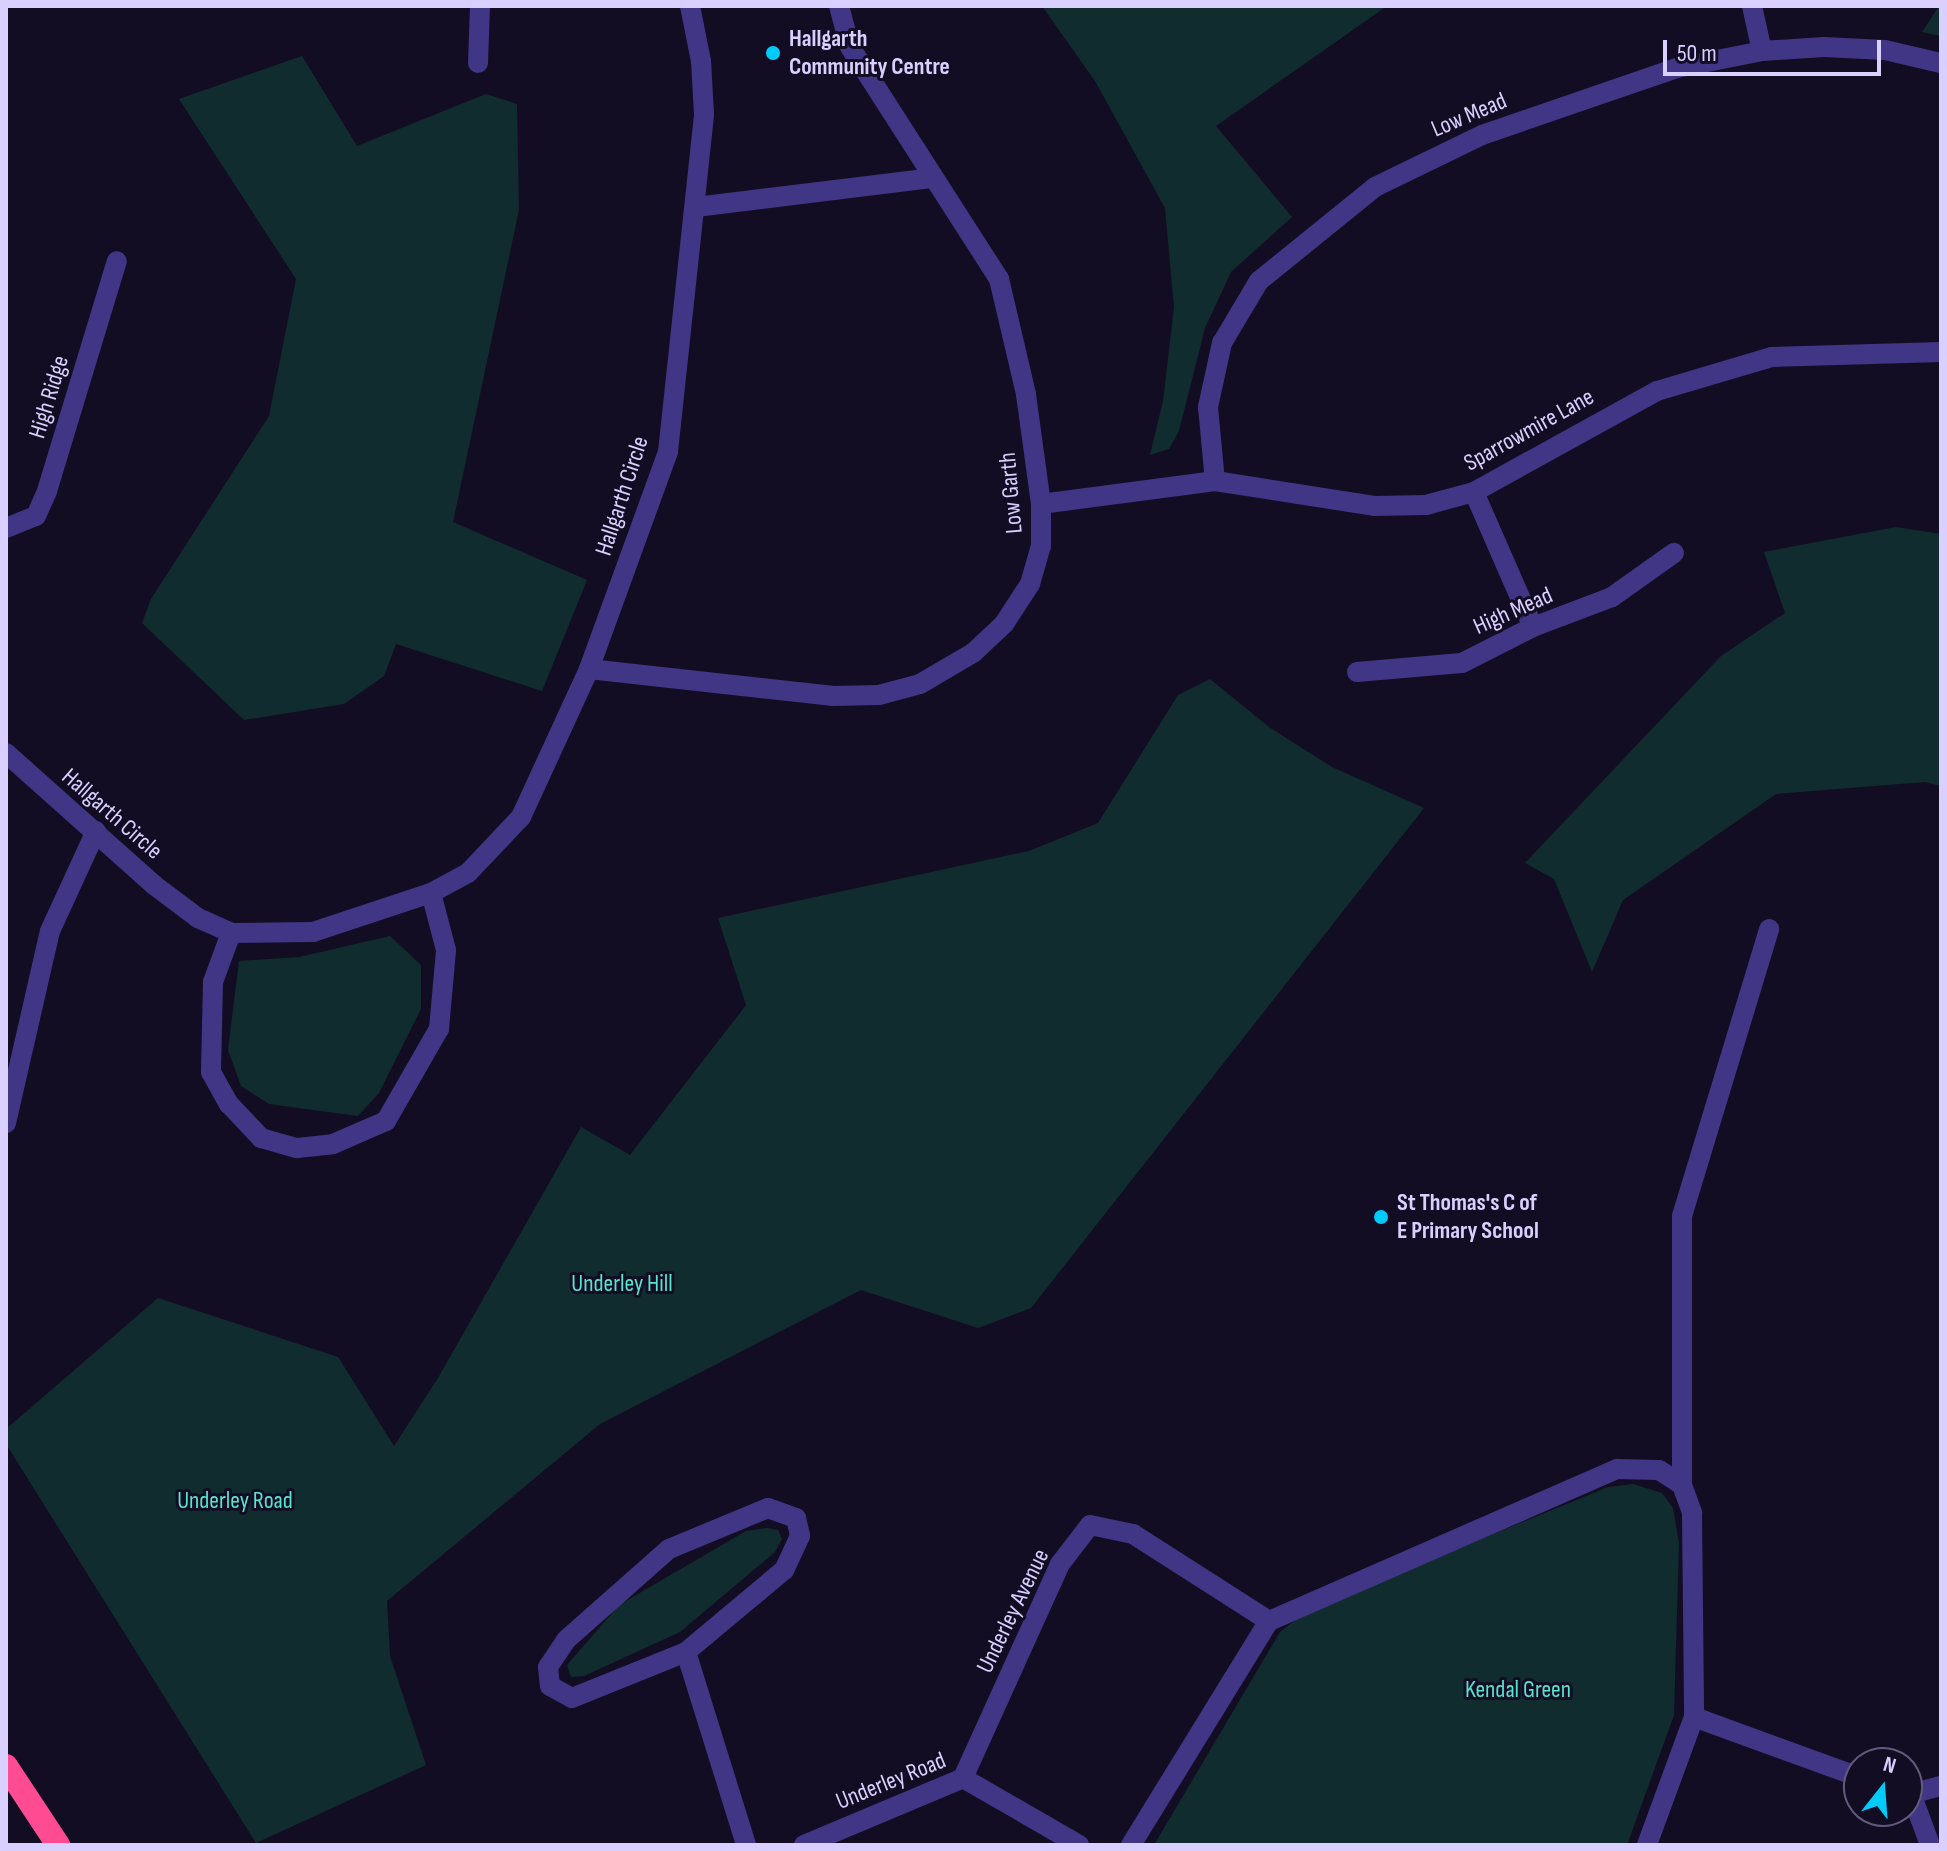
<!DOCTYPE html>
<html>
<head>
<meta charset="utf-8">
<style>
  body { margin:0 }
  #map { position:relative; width:1947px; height:1851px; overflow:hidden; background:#130d24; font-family:"Sofia Sans Condensed",sans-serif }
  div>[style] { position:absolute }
  .green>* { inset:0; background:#102c2e }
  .street>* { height:20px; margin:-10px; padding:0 10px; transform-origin:10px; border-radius:10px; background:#403685 }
  .highway>* { height:24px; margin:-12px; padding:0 12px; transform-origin:12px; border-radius:12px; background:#ff4b91 }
  .dots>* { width:22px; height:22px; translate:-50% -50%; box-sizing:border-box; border:4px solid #130d24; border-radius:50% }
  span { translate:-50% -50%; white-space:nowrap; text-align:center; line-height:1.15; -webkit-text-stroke:6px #130d24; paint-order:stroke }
  .poi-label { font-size:24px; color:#d9d0ff; font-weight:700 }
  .left { translate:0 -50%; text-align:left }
  .street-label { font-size:24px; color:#d9d0ff }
  .park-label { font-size:24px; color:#56e5ce }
  .frame { position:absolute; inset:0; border:8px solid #d9d0ff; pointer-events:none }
  .north { position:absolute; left:1843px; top:1747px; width:80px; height:80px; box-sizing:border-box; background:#130d24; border:2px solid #625b7c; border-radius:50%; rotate:17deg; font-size:22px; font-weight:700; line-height:32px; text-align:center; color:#d9d0ff }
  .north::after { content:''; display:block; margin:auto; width:28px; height:36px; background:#00cbfb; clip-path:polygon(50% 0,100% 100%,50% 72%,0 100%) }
  .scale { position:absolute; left:1663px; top:40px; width:218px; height:36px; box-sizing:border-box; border:4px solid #d9d0ff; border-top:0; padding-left:10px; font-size:24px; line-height:28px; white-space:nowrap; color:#d9d0ff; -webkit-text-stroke:6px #130d24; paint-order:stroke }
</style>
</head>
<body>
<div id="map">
  <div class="green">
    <i style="clip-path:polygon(1042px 6px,1387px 6px,1216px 126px,1292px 217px,1231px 272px,1205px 328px,1179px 431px,1169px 449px,1150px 455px,1163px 401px,1174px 307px,1165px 208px,1095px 81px)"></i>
    <i style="clip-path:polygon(1939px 6px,1941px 36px,1922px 32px)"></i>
    <i style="clip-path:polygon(302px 56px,357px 146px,486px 94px,517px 104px,519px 210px,453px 522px,587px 580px,542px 691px,396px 644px,384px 676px,344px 704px,244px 720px,142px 623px,151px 599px,269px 416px,296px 279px,179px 99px)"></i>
    <i style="clip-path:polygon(1896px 527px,1941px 534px,1941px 786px,1925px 782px,1776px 794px,1623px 900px,1592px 972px,1554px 879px,1525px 863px,1721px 656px,1785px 613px,1764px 552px)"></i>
    <i style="clip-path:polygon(1210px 679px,1269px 727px,1332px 767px,1424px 808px,1031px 1308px,978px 1328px,861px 1290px,600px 1424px,387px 1601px,390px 1656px,426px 1765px,256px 1843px,6px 1444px,6px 1429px,158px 1298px,338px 1357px,394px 1446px,438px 1378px,581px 1127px,630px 1155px,746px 1005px,718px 918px,1029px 851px,1098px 823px,1178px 695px)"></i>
    <i style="clip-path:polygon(390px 936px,421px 965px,421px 1009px,379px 1093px,358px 1116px,269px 1104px,241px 1086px,228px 1050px,239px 961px,299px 957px)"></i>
    <i style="clip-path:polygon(1633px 1484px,1662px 1493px,1673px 1508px,1679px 1543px,1674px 1715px,1627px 1845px,1154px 1845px,1280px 1632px,1308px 1610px,1608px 1487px)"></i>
    <i style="clip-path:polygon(767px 1528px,778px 1530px,782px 1539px,775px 1552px,680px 1632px,584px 1676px,571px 1677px,567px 1665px,619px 1605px,746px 1531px)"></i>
  </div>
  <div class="street">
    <i style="left:1752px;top:6px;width:46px;rotate:77.5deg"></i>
    <i style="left:478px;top:63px;width:57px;rotate:-88deg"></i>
    <i style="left:696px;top:207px;width:237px;rotate:-7deg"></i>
    <i style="left:1215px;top:481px;width:74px;rotate:-95.4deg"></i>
    <i style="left:1208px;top:407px;width:66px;rotate:-77.7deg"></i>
    <i style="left:1222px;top:343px;width:72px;rotate:-59.2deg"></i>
    <i style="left:1259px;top:281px;width:149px;rotate:-39deg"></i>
    <i style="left:1375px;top:187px;width:119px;rotate:-25.9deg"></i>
    <i style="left:1482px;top:135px;width:206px;rotate:-19deg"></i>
    <i style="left:1677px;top:68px;width:87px;rotate:-11.3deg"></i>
    <i style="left:1762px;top:51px;width:62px;rotate:-3.7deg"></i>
    <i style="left:1824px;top:47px;width:61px;rotate:2.8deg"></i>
    <i style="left:1885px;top:50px;width:57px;rotate:13.1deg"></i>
    <i style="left:1474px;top:492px;width:147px;rotate:66.4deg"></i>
    <i style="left:1041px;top:504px;width:176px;rotate:-7.5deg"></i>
    <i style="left:1215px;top:481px;width:161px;rotate:8.9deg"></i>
    <i style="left:1374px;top:506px;width:52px;rotate:-1.1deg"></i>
    <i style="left:1426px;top:505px;width:50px;rotate:-15.2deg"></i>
    <i style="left:1474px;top:492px;width:209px;rotate:-28.9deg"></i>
    <i style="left:1657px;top:391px;width:120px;rotate:-16.5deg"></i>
    <i style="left:1772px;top:357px;width:169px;rotate:-1.7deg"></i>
    <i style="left:6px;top:528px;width:32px;rotate:-22deg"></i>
    <i style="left:36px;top:516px;width:27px;rotate:-66deg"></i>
    <i style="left:47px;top:491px;width:240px;rotate:-73.1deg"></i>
    <i style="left:589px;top:669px;width:244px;rotate:6.3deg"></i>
    <i style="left:832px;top:696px;width:47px;rotate:-1.2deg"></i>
    <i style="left:879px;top:695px;width:42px;rotate:-15deg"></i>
    <i style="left:920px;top:684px;width:61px;rotate:-30.3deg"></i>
    <i style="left:973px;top:653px;width:42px;rotate:-43.1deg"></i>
    <i style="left:1004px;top:624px;width:48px;rotate:-57deg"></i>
    <i style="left:1030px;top:584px;width:40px;rotate:-74deg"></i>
    <i style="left:1041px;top:546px;width:42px;rotate:-90deg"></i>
    <i style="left:1041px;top:504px;width:111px;rotate:-97.8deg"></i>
    <i style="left:1026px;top:394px;width:118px;rotate:-103.2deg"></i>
    <i style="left:999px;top:279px;width:276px;rotate:-122.7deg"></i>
    <i style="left:850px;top:47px;width:42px;rotate:-105deg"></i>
    <i style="left:1357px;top:672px;width:105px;rotate:-4.9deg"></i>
    <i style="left:1462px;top:663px;width:80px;rotate:-26.9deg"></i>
    <i style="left:1533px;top:627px;width:85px;rotate:-20.8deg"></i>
    <i style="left:1612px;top:597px;width:76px;rotate:-35.4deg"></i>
    <i style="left:6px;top:753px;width:198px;rotate:41.7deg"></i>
    <i style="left:154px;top:885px;width:55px;rotate:36.9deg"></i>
    <i style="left:198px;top:918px;width:36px;rotate:24deg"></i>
    <i style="left:231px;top:933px;width:82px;rotate:-0.7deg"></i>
    <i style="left:313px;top:932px;width:124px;rotate:-18.3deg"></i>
    <i style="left:431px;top:893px;width:42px;rotate:-28.4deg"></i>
    <i style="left:468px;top:873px;width:77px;rotate:-46.6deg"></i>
    <i style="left:521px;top:817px;width:163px;rotate:-65.3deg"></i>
    <i style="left:589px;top:669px;width:231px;rotate:-70deg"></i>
    <i style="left:668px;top:452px;width:340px;rotate:-83.9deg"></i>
    <i style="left:704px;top:114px;width:53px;rotate:-93.2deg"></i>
    <i style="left:701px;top:61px;width:56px;rotate:-101.3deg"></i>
    <i style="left:231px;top:933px;width:52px;rotate:110.2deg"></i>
    <i style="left:213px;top:982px;width:90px;rotate:91.3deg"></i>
    <i style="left:211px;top:1072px;width:37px;rotate:61deg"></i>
    <i style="left:229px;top:1104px;width:47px;rotate:46.7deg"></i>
    <i style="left:261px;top:1138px;width:37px;rotate:16deg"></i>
    <i style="left:297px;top:1148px;width:36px;rotate:-6deg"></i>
    <i style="left:333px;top:1144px;width:58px;rotate:-23.5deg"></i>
    <i style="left:386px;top:1121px;width:106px;rotate:-60.1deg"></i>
    <i style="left:439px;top:1029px;width:79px;rotate:-84.9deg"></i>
    <i style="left:446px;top:950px;width:59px;rotate:-104.7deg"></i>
    <i style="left:6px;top:1123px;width:197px;rotate:-77.1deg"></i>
    <i style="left:50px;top:931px;width:110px;rotate:-65.3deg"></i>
    <i style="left:1682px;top:1485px;width:269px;rotate:-90deg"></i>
    <i style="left:1682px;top:1216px;width:300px;rotate:-73.1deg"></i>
    <i style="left:768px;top:1508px;width:30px;rotate:20deg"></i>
    <i style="left:796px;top:1518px;width:18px;rotate:77deg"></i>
    <i style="left:800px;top:1536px;width:38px;rotate:115deg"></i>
    <i style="left:784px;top:1570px;width:128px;rotate:140.1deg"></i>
    <i style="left:686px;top:1652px;width:123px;rotate:158deg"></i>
    <i style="left:572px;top:1698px;width:25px;rotate:-151deg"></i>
    <i style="left:550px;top:1686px;width:19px;rotate:-96deg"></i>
    <i style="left:548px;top:1667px;width:32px;rotate:-56deg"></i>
    <i style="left:566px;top:1640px;width:137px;rotate:-41.5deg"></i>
    <i style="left:669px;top:1549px;width:107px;rotate:-22.5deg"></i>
    <i style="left:686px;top:1652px;width:202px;rotate:72.7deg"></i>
    <i style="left:1694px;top:1717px;width:176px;rotate:20deg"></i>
    <i style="left:963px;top:1778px;width:235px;rotate:-65.6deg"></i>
    <i style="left:1060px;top:1564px;width:49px;rotate:-52.4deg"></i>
    <i style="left:1090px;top:1525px;width:44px;rotate:11.8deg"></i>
    <i style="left:1133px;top:1534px;width:161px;rotate:32.6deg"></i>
    <i style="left:1907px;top:1795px;width:35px;rotate:-15deg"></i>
    <i style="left:1912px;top:1796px;width:52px;rotate:69.8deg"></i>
    <i style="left:804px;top:1845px;width:173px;rotate:-22.8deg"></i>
    <i style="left:963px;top:1778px;width:134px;rotate:30deg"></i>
    <i style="left:1131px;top:1845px;width:263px;rotate:-58.4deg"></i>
    <i style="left:1269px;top:1621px;width:380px;rotate:-23.6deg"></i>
    <i style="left:1617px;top:1469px;width:42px;rotate:1.4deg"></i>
    <i style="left:1659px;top:1470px;width:27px;rotate:33deg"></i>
    <i style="left:1682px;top:1485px;width:30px;rotate:70deg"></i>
    <i style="left:1692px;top:1513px;width:204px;rotate:89.4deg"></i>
    <i style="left:1694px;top:1717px;width:136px;rotate:110.2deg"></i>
  </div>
  <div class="highway">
    <i style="left:6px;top:1766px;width:95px;rotate:56.6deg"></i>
  </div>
  <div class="dots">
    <i style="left:773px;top:53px;background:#00cbfb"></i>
    <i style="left:1381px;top:1217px;background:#00cbfb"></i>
  </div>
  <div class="poi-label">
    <span class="left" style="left:789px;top:53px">Hallgarth<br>Community Centre</span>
    <span class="left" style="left:1397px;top:1217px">St Thomas's C of<br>E Primary School</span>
  </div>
  <div class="street-label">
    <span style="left:1469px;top:115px;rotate:-23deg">Low Mead</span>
    <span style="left:49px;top:397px;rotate:-73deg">High Ridge</span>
    <span style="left:1529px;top:430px;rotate:-29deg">Sparrowmire Lane</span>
    <span style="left:1011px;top:493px;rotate:-95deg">Low Garth</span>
    <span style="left:622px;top:496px;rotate:-72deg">Hallgarth Circle</span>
    <span style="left:1513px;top:611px;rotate:-24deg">High Mead</span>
    <span style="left:112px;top:814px;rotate:41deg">Hallgarth Circle</span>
    <span style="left:1013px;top:1611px;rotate:-64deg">Underley Avenue</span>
    <span style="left:891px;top:1781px;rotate:-22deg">Underley Road</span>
  </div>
  <div class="park-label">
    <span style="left:622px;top:1284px">Underley Hill</span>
    <span style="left:235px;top:1501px">Underley Road</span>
    <span style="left:1518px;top:1690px">Kendal Green</span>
  </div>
  <div class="frame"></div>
  <div class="north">N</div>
  <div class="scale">50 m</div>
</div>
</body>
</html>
